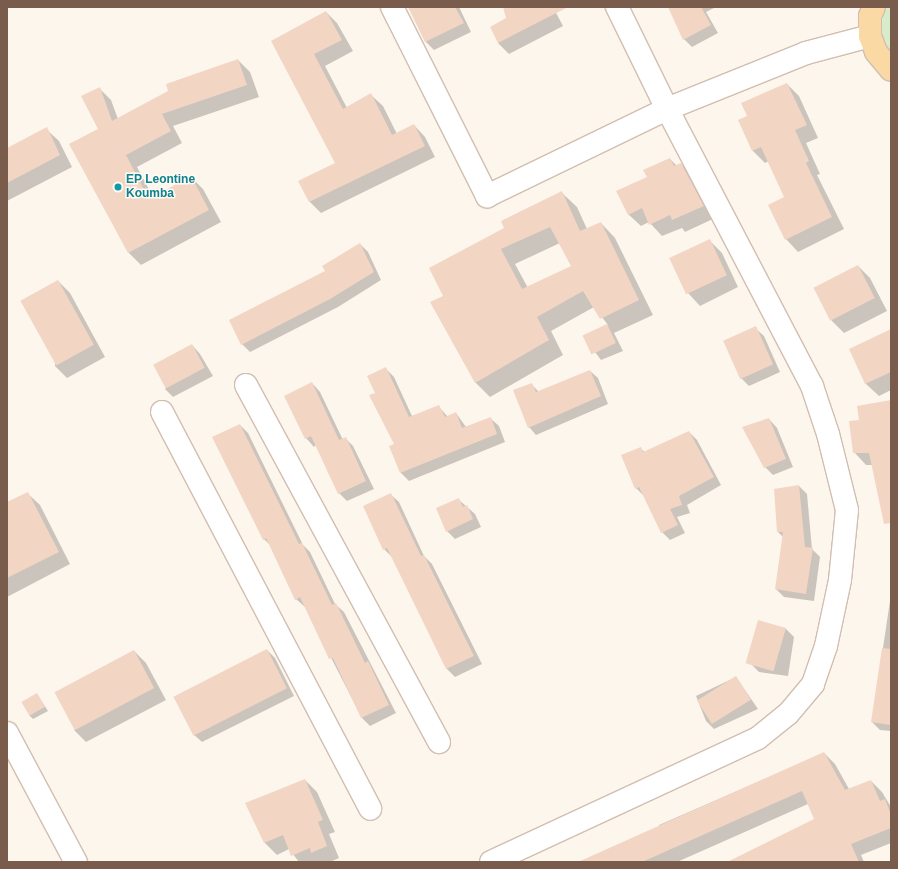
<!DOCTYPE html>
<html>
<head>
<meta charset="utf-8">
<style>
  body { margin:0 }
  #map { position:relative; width:898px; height:869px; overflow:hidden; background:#fdf6ec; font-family:Arial,sans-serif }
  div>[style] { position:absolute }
  .green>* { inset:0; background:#d8ecc9 }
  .shadow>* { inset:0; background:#0003 }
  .building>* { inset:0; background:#f3d5c3; transform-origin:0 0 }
  .roads { filter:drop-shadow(1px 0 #d1beb0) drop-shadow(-1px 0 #d1beb0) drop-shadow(0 1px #d1beb0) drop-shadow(0 -1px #d1beb0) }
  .street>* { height:22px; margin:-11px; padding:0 11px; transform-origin:11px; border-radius:11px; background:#fff }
  .primary>* { height:22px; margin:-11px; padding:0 11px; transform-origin:11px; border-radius:11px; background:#fbd9a5 }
  .dots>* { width:11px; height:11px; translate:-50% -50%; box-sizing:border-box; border:2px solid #fffaf3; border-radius:50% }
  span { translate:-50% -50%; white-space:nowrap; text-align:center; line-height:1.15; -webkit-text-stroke:3px #fffaf3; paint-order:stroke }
  .culture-label { font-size:12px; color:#0d838f; font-weight:700 }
  .left { translate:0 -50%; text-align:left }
  .frame { position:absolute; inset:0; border:8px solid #7a5c4d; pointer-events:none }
</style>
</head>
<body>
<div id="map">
  <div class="green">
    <i style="clip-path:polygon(886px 7px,891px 7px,891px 56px,881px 33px,881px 24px)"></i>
  </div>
  <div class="shadow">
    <i style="clip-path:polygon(409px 7px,459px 7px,471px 32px,434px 50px,425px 41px)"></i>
    <i style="clip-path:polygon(504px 7px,553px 7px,563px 26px,509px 54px,498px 43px,508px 18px)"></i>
    <i style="clip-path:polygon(669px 7px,716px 7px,706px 12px,718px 33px,692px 47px,684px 39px)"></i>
    <i style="clip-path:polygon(326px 12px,337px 23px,353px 51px,325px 66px,347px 108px,371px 95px,383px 106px,397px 134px,414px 125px,425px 137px,435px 157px,321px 213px,309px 201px,336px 163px,273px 41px)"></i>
    <i style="clip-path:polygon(238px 60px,250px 72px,259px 97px,173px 126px,182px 143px,137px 167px,153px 197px,191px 177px,203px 189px,221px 222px,141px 265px,129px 253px,70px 144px,99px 129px,99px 88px,111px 100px,118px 119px)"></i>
    <i style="clip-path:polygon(787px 84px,799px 96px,818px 138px,806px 143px,820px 174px,817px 175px,844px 229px,798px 252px,786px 239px,785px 198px,769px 161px,765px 163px,753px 151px,749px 117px)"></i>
    <i style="clip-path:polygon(46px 129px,59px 141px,72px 167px,7px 201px,7px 149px)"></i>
    <i style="clip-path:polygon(670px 159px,677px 166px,681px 164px,693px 176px,715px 218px,685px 232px,682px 228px,662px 236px,649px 222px,641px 226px,628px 214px,648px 178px)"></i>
    <i style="clip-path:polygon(evenodd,562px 193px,577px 207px,587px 229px,601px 223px,615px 238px,653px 315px,614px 333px,623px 351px,601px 360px,583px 336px,608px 325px,594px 307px,551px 331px,563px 355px,490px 397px,476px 383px,432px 303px,444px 296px,505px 229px,562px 193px,560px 243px,572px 267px,528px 288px,515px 264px,560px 243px)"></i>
    <i style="clip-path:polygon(710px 241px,722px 253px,738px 287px,700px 306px,688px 293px)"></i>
    <i style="clip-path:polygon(360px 244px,368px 252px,381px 280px,338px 307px,250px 352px,242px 344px)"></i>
    <i style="clip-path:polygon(858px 266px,870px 278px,887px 311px,844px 333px,832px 321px,815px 288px)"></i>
    <i style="clip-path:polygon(58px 281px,70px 293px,105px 357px,67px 378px,55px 366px)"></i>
    <i style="clip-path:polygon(755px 328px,764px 336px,780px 372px,749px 386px,741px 378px)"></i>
    <i style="clip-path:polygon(891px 331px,891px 390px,879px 396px,866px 384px,850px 350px)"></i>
    <i style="clip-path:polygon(192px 345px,200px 354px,213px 376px,173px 397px,165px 389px)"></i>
    <i style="clip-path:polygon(386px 369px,394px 377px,412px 416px,439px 407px,448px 417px,456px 413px,466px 427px,490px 418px,499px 426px,505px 442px,409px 481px,401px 473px,391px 447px,396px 445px,377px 393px)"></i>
    <i style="clip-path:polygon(590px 371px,598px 378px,608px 404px,536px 435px,529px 427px,531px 384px,539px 392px)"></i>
    <i style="clip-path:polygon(312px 383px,320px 392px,343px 440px,345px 438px,353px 446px,374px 489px,347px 501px,339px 493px,316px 445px,314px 447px,306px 438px)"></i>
    <i style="clip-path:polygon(891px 402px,891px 509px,872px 465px,866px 465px,854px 452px,860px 421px)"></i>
    <i style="clip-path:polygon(769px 419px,777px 428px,793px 467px,773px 475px,765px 467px)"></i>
    <i style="clip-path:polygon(240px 425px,248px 433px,303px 545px,310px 552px,335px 604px,344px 612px,396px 713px,370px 726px,362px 718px,305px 607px,296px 599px,271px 546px,264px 539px)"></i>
    <i style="clip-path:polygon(689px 432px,697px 440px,721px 485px,687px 505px,690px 513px,677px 517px,685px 533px,670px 540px,662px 532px,644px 496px,636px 488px,641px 449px,645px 452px)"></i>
    <i style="clip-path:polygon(799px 486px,807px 494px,812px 549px,820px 557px,814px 601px,784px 597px,776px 589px,783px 537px,778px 532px,775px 490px)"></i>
    <i style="clip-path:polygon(27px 493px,40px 505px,70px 564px,7px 597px,7px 503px)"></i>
    <i style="clip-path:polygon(390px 494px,399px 502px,424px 556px,432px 564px,482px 664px,455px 677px,447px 669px,392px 557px,384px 549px)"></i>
    <i style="clip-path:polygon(459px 500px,475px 514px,481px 527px,455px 539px,447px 531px)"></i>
    <i style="clip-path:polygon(891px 594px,891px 731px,880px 730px,872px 722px)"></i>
    <i style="clip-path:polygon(759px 621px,786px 629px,794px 637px,788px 676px,759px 672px,751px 664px)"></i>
    <i style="clip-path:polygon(267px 650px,275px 658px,294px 696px,202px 742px,193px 734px)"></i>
    <i style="clip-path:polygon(134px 651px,146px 663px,166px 700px,86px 742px,74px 730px)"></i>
    <i style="clip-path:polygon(736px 677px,758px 709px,714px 729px,706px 721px,696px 696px)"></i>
    <i style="clip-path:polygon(37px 694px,48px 711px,33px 719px,29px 715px)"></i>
    <i style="clip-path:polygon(824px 753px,835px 764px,849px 789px,871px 781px,882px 792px,891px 807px,891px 843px,861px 855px,864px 862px,731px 862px,815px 820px,808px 804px,677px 862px,584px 862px,660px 828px,659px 825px)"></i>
    <i style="clip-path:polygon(305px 780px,317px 792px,335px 832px,329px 834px,339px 858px,330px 862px,299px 862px,289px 849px,277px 855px,265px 843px,247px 804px)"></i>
  </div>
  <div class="building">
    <i style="clip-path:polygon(408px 7px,455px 7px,464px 23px,425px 42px)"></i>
    <i style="clip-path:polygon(503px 7px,568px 7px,498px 43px,490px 27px,506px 18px)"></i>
    <i style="clip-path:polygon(668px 7px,701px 7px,711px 25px,683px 40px)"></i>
    <i style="clip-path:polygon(326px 11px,342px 40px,314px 54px,343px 109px,371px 93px,392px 135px,414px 124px,425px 146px,309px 202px,298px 181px,335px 163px,271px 41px)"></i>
    <i style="clip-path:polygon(238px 59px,247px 85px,162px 114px,171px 131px,126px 155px,149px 199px,191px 176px,209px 210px,128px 253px,69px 144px,98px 129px,81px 96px,100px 87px,112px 121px,168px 91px,166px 84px)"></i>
    <i style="clip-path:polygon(787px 83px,807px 125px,795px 130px,809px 161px,806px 163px,832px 217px,785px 240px,768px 205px,784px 197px,761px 147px,752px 151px,738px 120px,747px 116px,741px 103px)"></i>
    <i style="clip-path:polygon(47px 127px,60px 155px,7px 183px,7px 148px)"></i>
    <i style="clip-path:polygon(670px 158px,674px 166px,681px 163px,704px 206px,672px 220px,670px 215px,649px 225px,642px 208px,628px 215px,616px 191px,647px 177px,643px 170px)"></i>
    <i style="clip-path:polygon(evenodd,562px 191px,580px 231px,601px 222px,639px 300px,600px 319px,583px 291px,537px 317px,549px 340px,475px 383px,430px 302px,443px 296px,429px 268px,504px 228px,501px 221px,562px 191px,550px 227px,571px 266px,522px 289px,501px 249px,550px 227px)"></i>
    <i style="left:710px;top:239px;width:40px;height:45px;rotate:65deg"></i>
    <i style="clip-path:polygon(360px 243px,374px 272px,330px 299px,241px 345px,229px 320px,325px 271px,322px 266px)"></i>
    <i style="left:858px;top:265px;width:37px;height:50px;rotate:63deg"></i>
    <i style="left:58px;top:280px;width:74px;height:43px;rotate:61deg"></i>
    <i style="left:607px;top:324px;width:21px;height:27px;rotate:65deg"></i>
    <i style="left:756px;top:326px;width:42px;height:36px;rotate:66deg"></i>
    <i style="clip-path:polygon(891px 329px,891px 372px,865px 384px,849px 349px)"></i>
    <i style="left:192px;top:344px;width:27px;height:44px;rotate:62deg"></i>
    <i style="clip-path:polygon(386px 367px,409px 417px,439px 405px,445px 417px,456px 412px,462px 428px,491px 417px,497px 434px,400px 473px,389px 446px,394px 444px,369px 395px,375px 393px,367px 376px)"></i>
    <i style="clip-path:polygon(590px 370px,601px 396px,528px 428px,513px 390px,532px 383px,536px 392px)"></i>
    <i style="clip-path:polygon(312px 382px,339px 440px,346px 437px,366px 481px,338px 494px,311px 436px,305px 439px,284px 396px)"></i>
    <i style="clip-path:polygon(891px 400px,891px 523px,884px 524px,869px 453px,853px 453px,849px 421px,859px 420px,857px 406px)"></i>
    <i style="clip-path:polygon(769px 418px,786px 459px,764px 468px,742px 427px)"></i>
    <i style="clip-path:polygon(240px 424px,299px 544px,302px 543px,332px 605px,336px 603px,365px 663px,368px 661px,389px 705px,361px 718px,333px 658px,329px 659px,300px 597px,295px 600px,266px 538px,263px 540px,212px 437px)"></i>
    <i style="clip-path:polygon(689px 431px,714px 477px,679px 496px,682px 505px,670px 509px,678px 525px,661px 533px,639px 487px,635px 489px,621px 455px,641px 447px,643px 452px)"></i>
    <i style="clip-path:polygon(799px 485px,805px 547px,813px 548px,806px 594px,775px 589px,783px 532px,777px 532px,774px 489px)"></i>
    <i style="clip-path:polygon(28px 492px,59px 552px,7px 578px,7px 502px)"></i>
    <i style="clip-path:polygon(391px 493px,421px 556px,424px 555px,474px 656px,446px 669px,387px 548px,383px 550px,363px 506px)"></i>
    <i style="clip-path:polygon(459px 498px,463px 507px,467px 505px,473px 519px,446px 532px,436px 508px)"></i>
    <i style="left:758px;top:620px;width:29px;height:45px;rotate:16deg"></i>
    <i style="clip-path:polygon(882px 648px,891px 649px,891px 725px,871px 722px)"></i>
    <i style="left:267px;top:649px;width:44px;height:105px;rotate:63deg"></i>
    <i style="left:134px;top:650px;width:43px;height:90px;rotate:62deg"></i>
    <i style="left:736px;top:676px;width:28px;height:46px;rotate:58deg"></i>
    <i style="left:37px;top:693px;width:16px;height:18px;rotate:60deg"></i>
    <i style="clip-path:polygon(824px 752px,845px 790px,871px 780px,880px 801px,885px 799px,891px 815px,891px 828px,851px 844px,859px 862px,727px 862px,814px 819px,802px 791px,642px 862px,578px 862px)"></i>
    <i style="clip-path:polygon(305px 779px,323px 820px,318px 822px,327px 846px,311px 853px,310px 848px,291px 856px,283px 835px,264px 843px,245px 803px)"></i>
  </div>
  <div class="roads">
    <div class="street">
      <i style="left:392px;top:7px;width:212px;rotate:63.3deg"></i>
      <i style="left:487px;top:196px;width:200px;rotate:-25.8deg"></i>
      <i style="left:667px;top:109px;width:150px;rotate:-21.9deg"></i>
      <i style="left:806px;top:53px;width:66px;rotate:-14.9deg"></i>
      <i style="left:246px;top:385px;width:406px;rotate:61.6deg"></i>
      <i style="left:162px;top:412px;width:448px;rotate:62.3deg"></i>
      <i style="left:7px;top:733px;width:146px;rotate:61.9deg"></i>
      <i style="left:491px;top:862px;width:294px;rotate:-24.9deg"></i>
      <i style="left:758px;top:738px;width:38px;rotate:-39deg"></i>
      <i style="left:788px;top:714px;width:39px;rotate:-50deg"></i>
      <i style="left:813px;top:684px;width:40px;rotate:-71.1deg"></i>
      <i style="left:826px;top:646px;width:67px;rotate:-78deg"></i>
      <i style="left:840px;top:580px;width:70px;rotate:-84.3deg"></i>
      <i style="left:847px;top:510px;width:78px;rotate:-104deg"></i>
      <i style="left:828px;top:434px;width:51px;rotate:-108.4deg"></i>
      <i style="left:812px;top:386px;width:313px;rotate:-117.6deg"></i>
      <i style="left:667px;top:109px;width:114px;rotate:-116.1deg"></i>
    </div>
    <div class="primary">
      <i style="left:874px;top:7px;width:10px;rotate:114deg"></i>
      <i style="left:870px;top:16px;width:20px;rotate:90deg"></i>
      <i style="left:870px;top:36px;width:17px;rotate:69deg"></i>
      <i style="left:876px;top:52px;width:23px;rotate:50deg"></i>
    </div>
  </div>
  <div class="dots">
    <i style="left:118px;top:187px;background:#0f9aa8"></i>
  </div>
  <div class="culture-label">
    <span class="left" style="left:126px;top:187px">EP Leontine<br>Koumba</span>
  </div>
  <div class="frame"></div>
</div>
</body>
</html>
